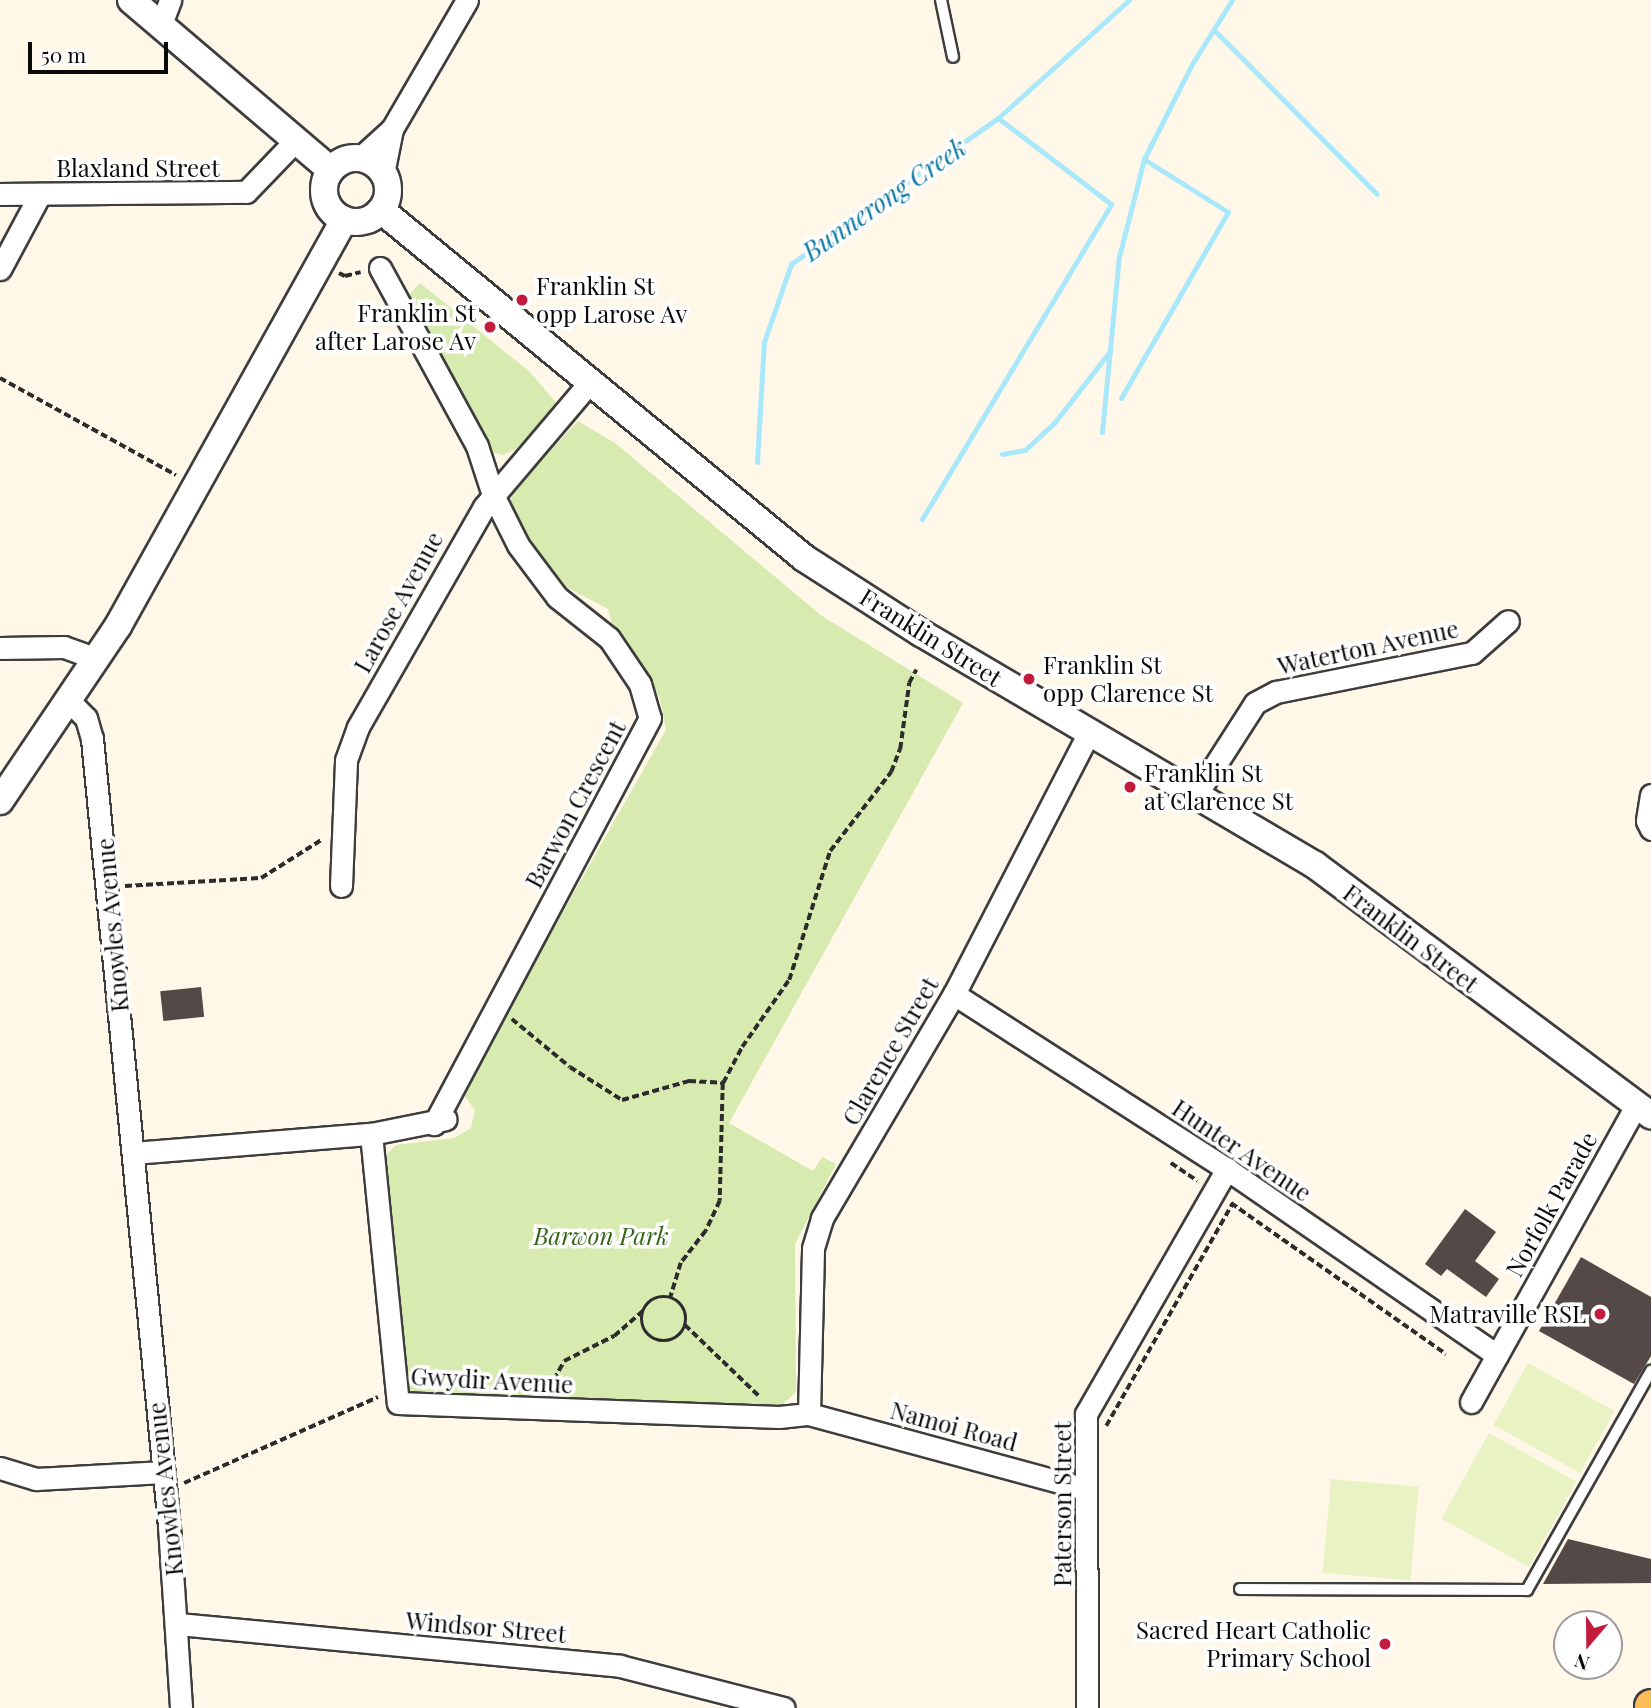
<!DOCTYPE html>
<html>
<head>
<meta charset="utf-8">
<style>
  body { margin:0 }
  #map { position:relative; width:1651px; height:1708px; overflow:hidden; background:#fff7e8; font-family:"Playfair Display",serif }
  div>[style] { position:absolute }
  .green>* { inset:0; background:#d7ebb0 }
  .pitch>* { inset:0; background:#e8f2c2; transform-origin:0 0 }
  .stream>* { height:5px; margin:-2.5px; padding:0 2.5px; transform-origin:2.5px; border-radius:2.5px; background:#a9e8fa }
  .building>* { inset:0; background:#544946; transform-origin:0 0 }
  .path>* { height:3.5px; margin-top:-1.75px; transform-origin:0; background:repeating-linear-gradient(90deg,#2c2c2c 0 7px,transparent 0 10.5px) }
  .path>.ring { margin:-1.75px; padding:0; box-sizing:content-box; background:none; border:3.5px solid #2c2c2c; border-radius:50% }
  .roads { filter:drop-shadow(2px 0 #3d3d3d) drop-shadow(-2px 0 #3d3d3d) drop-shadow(0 2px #3d3d3d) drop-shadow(0 -2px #3d3d3d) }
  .service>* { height:10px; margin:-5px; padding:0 5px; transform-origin:5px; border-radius:5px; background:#fff }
  .minor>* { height:21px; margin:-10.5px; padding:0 10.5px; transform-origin:10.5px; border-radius:10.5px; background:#fff }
  .tertiary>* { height:26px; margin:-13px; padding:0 13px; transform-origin:13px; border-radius:13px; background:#fff }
  .tertiary>.ring { margin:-13px; padding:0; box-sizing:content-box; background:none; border:26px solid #fff; border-radius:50% }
  .primary>* { height:33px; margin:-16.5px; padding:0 16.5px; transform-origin:16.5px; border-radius:16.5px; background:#ffbd58 }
  .dots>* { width:19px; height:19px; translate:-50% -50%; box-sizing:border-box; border:4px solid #fff; border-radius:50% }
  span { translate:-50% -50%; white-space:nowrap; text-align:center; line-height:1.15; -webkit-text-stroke:7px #fff; paint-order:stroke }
  .street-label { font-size:24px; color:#0a0a0a }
  .poi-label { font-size:24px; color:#0a0a0a }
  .left { translate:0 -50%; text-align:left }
  .right { translate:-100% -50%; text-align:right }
  .park-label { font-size:24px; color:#336518; font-style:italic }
  .water-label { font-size:26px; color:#0d78a3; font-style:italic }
  .north { position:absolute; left:1553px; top:1610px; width:70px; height:70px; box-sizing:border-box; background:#fff; border:2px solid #9d9d9d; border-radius:50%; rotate:200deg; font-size:19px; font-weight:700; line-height:28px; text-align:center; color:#0a0a0a }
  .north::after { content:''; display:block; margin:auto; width:24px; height:32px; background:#c21b3c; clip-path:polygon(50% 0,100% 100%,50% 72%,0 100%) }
  .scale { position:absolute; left:28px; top:42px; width:140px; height:32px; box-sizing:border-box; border:4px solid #0a0a0a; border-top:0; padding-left:9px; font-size:21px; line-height:24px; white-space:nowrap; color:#0a0a0a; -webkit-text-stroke:5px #fff; paint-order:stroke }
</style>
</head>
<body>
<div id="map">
  <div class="green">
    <i style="clip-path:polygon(420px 283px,530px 372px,558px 405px,516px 449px,503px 455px,490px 452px,406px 298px)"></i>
    <i style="clip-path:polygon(578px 421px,615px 443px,822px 616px,963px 703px,729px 1123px,813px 1171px,822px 1157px,836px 1164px,795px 1244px,796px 1392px,775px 1411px,413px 1394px,406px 1384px,386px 1155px,396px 1145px,454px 1138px,471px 1128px,475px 1110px,463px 1094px,464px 1086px,666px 730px,660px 699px,612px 625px,608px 609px,555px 581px,509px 507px,512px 491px)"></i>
  </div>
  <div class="pitch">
    <i style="left:1528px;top:1363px;width:99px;height:71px;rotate:29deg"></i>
    <i style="left:1489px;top:1433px;width:100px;height:98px;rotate:29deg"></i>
    <i style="left:1331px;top:1479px;width:88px;height:94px;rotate:5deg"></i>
  </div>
  <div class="stream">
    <i style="left:1214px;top:30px;width:231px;rotate:45.2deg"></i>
    <i style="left:1121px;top:398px;width:215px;rotate:-60.1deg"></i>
    <i style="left:1228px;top:212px;width:99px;rotate:-147.8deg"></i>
    <i style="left:1102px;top:432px;width:176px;rotate:-84.5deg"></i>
    <i style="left:1119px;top:257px;width:101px;rotate:-75.7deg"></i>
    <i style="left:1144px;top:159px;width:106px;rotate:-63.2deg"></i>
    <i style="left:1192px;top:64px;width:75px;rotate:-58deg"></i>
    <i style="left:1002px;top:454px;width:23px;rotate:-10deg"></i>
    <i style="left:1025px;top:450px;width:41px;rotate:-43deg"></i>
    <i style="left:1055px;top:422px;width:90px;rotate:-52.2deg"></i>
    <i style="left:757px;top:462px;width:120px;rotate:-86.7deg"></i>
    <i style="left:764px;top:342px;width:83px;rotate:-70.9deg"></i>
    <i style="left:791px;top:264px;width:253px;rotate:-35.2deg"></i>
    <i style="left:998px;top:118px;width:176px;rotate:-42deg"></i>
    <i style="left:922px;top:519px;width:367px;rotate:-59deg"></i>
    <i style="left:1111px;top:204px;width:142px;rotate:-142.7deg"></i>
  </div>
  <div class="building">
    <i style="left:201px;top:987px;width:30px;height:41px;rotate:84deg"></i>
    <i style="clip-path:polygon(1465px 1209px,1496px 1232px,1475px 1261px,1499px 1279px,1486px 1297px,1447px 1269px,1441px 1276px,1425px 1264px)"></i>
    <i style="clip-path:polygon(1581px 1257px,1651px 1297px,1651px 1356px,1634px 1384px,1539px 1331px)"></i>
    <i style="clip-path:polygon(1568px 1539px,1651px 1559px,1651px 1583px,1543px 1584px)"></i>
  </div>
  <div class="path">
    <i style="left:339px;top:273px;width:7px;rotate:27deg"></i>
    <i style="left:345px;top:276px;width:16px;rotate:-14deg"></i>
    <i style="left:0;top:378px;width:201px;rotate:28.9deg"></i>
    <i style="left:125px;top:886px;width:136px;rotate:-3.4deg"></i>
    <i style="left:261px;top:878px;width:73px;rotate:-32.2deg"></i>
    <i style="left:512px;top:1019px;width:75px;rotate:39.6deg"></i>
    <i style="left:570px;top:1067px;width:62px;rotate:32.4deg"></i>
    <i style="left:622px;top:1100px;width:70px;rotate:-15.8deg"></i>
    <i style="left:689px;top:1081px;width:34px;rotate:3deg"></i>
    <i style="left:723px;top:1083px;width:118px;rotate:91.5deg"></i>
    <i style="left:720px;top:1201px;width:33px;rotate:115deg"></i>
    <i style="left:706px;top:1231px;width:41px;rotate:128deg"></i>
    <i style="left:681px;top:1263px;width:37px;rotate:107deg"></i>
    <i style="left:723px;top:1083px;width:41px;rotate:-62.2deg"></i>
    <i style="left:742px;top:1047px;width:82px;rotate:-55deg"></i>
    <i style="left:789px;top:980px;width:135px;rotate:-72.4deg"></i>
    <i style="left:830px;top:851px;width:100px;rotate:-52.3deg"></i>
    <i style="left:891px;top:772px;width:25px;rotate:-69deg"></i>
    <i style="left:900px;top:749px;width:67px;rotate:-82.2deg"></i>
    <i style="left:909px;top:683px;width:15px;rotate:-62deg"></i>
    <i style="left:1171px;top:1163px;width:32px;rotate:34deg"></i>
    <i style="left:1231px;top:1203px;width:263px;rotate:35.1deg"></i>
    <i class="ring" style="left:642px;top:1297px;width:40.5px;height:40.5px"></i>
    <i style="left:685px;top:1325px;width:103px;rotate:43.8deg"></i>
    <i style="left:548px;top:1389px;width:32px;rotate:-60deg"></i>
    <i style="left:564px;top:1361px;width:56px;rotate:-26.6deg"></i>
    <i style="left:614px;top:1336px;width:38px;rotate:-41deg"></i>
    <i style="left:1106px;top:1426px;width:255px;rotate:-60.4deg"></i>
    <i style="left:184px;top:1483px;width:212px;rotate:-23.9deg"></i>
  </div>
  <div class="roads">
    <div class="service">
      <i style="left:941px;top:0;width:58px;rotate:78.1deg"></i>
      <i style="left:1240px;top:1589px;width:287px;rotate:0.2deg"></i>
      <i style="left:1527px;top:1590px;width:252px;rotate:-60.5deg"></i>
    </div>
    <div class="minor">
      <i style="left:161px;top:24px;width:26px;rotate:-69deg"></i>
      <i style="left:360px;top:158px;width:43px;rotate:-42.2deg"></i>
      <i style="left:392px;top:129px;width:149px;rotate:-59.8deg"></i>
      <i style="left:383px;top:174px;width:46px;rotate:-78.7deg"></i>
      <i style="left:0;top:194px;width:246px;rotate:-0.5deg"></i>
      <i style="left:246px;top:192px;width:72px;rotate:-46.1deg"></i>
      <i style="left:380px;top:268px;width:203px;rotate:61.4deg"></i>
      <i style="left:477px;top:446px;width:52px;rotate:71.9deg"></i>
      <i style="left:493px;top:495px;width:56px;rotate:63.4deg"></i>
      <i style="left:518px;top:545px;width:65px;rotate:53.1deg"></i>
      <i style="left:557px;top:597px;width:66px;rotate:38.3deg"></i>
      <i style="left:609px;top:638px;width:55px;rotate:56deg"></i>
      <i style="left:640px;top:684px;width:35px;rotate:74deg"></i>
      <i style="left:650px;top:718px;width:460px;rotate:118deg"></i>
      <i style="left:0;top:269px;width:85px;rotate:-61.9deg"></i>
      <i style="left:0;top:648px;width:64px;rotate:-0.9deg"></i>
      <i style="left:64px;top:647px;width:35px;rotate:20deg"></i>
      <i style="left:69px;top:701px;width:24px;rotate:45deg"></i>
      <i style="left:86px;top:718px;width:22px;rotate:74deg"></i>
      <i style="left:92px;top:739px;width:791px;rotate:84.41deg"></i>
      <i style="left:169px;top:1526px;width:182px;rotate:86.2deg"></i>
      <i style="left:1196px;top:795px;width:109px;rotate:-57.3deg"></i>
      <i style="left:1255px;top:703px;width:24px;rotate:-28deg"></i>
      <i style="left:1276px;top:692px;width:200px;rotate:-11.3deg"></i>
      <i style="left:1472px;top:653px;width:48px;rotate:-41.6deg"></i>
      <i style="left:1651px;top:795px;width:26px;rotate:99deg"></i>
      <i style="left:1647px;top:821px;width:9px;rotate:63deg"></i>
      <i style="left:341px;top:886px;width:126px;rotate:-87.7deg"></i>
      <i style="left:346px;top:760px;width:35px;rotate:-70deg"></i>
      <i style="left:358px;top:727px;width:254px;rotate:-60.2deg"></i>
      <i style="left:484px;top:507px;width:165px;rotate:-49.7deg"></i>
      <i style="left:954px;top:994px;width:324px;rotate:32.7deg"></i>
      <i style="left:1227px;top:1169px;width:328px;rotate:34.6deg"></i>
      <i style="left:371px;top:1134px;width:270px;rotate:84.3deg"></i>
      <i style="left:398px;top:1403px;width:381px;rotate:2.1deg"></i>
      <i style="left:779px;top:1417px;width:30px;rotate:-6deg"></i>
      <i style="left:809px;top:1414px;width:286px;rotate:15.2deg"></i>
      <i style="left:133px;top:1153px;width:239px;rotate:-4.6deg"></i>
      <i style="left:371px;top:1134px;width:76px;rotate:-11.3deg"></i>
      <i style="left:1471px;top:1402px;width:340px;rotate:-60.9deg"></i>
      <i style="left:809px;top:1414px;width:166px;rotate:-88.6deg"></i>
      <i style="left:813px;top:1248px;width:31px;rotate:-73deg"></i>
      <i style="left:822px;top:1218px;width:260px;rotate:-59.5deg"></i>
      <i style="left:954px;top:994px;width:294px;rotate:-62.7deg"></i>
      <i style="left:0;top:1468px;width:38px;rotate:17deg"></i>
      <i style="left:36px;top:1479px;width:128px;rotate:-3.1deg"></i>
      <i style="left:178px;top:1624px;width:444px;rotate:5.4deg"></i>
      <i style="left:620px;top:1666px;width:169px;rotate:14.4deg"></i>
      <i style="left:1087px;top:1708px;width:294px;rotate:-90.2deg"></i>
      <i style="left:1086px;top:1414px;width:283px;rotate:-60.1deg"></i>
    </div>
    <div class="tertiary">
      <i style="left:131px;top:0;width:262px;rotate:40.4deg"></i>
      <i class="ring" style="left:324px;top:158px;width:38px;height:38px"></i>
      <i style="left:381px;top:210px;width:548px;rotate:39.44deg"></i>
      <i style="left:804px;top:558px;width:139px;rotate:32.7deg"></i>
      <i style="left:921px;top:633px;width:457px;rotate:30.5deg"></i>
      <i style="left:1315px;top:865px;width:419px;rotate:36.7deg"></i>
      <i style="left:0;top:801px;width:211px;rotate:-56deg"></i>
      <i style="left:118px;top:626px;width:465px;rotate:-60.9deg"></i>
    </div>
    <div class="primary">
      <i style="left:1651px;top:1708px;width:2px;rotate:-90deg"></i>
    </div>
  </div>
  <div class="dots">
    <i style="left:522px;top:300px;background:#c21b3c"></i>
    <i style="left:490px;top:327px;background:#c21b3c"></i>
    <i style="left:1029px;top:679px;background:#c21b3c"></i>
    <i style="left:1130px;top:787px;background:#c21b3c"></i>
    <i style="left:1600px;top:1314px;background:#c21b3c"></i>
    <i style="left:1385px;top:1644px;background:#c21b3c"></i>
  </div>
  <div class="street-label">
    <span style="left:138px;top:168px">Blaxland Street</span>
    <span style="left:398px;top:602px;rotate:-61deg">Larose Avenue</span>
    <span style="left:931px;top:637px;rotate:32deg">Franklin Street</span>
    <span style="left:1368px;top:647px;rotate:-12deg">Waterton Avenue</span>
    <span style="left:575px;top:804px;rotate:-62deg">Barwon Crescent</span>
    <span style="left:112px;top:925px;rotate:-95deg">Knowles Avenue</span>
    <span style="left:1411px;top:938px;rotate:37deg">Franklin Street</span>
    <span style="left:890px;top:1051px;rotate:-60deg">Clarence Street</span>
    <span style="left:1242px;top:1150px;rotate:34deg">Hunter Avenue</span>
    <span style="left:1551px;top:1204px;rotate:-61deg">Norfolk Parade</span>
    <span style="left:492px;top:1380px;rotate:3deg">Gwydir Avenue</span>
    <span style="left:954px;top:1426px;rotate:15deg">Namoi Road</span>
    <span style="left:165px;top:1489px;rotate:-96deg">Knowles Avenue</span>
    <span style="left:1062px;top:1504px;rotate:-90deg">Paterson Street</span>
    <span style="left:486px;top:1627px;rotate:5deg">Windsor Street</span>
  </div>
  <div class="poi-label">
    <span class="left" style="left:536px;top:300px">Franklin St<br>opp Larose Av</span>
    <span class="right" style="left:476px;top:327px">Franklin St<br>after Larose Av</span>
    <span class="left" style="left:1043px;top:679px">Franklin St<br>opp Clarence St</span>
    <span class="left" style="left:1144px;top:787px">Franklin St<br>at Clarence St</span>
    <span class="right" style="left:1586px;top:1314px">Matraville RSL</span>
    <span class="right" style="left:1371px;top:1644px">Sacred Heart Catholic<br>Primary School</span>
  </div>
  <div class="park-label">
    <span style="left:601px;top:1236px">Barwon Park</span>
  </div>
  <div class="water-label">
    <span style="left:884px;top:199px;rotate:-35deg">Bunnerong Creek</span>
  </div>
  <div class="north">N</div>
  <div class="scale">50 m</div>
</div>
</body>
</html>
